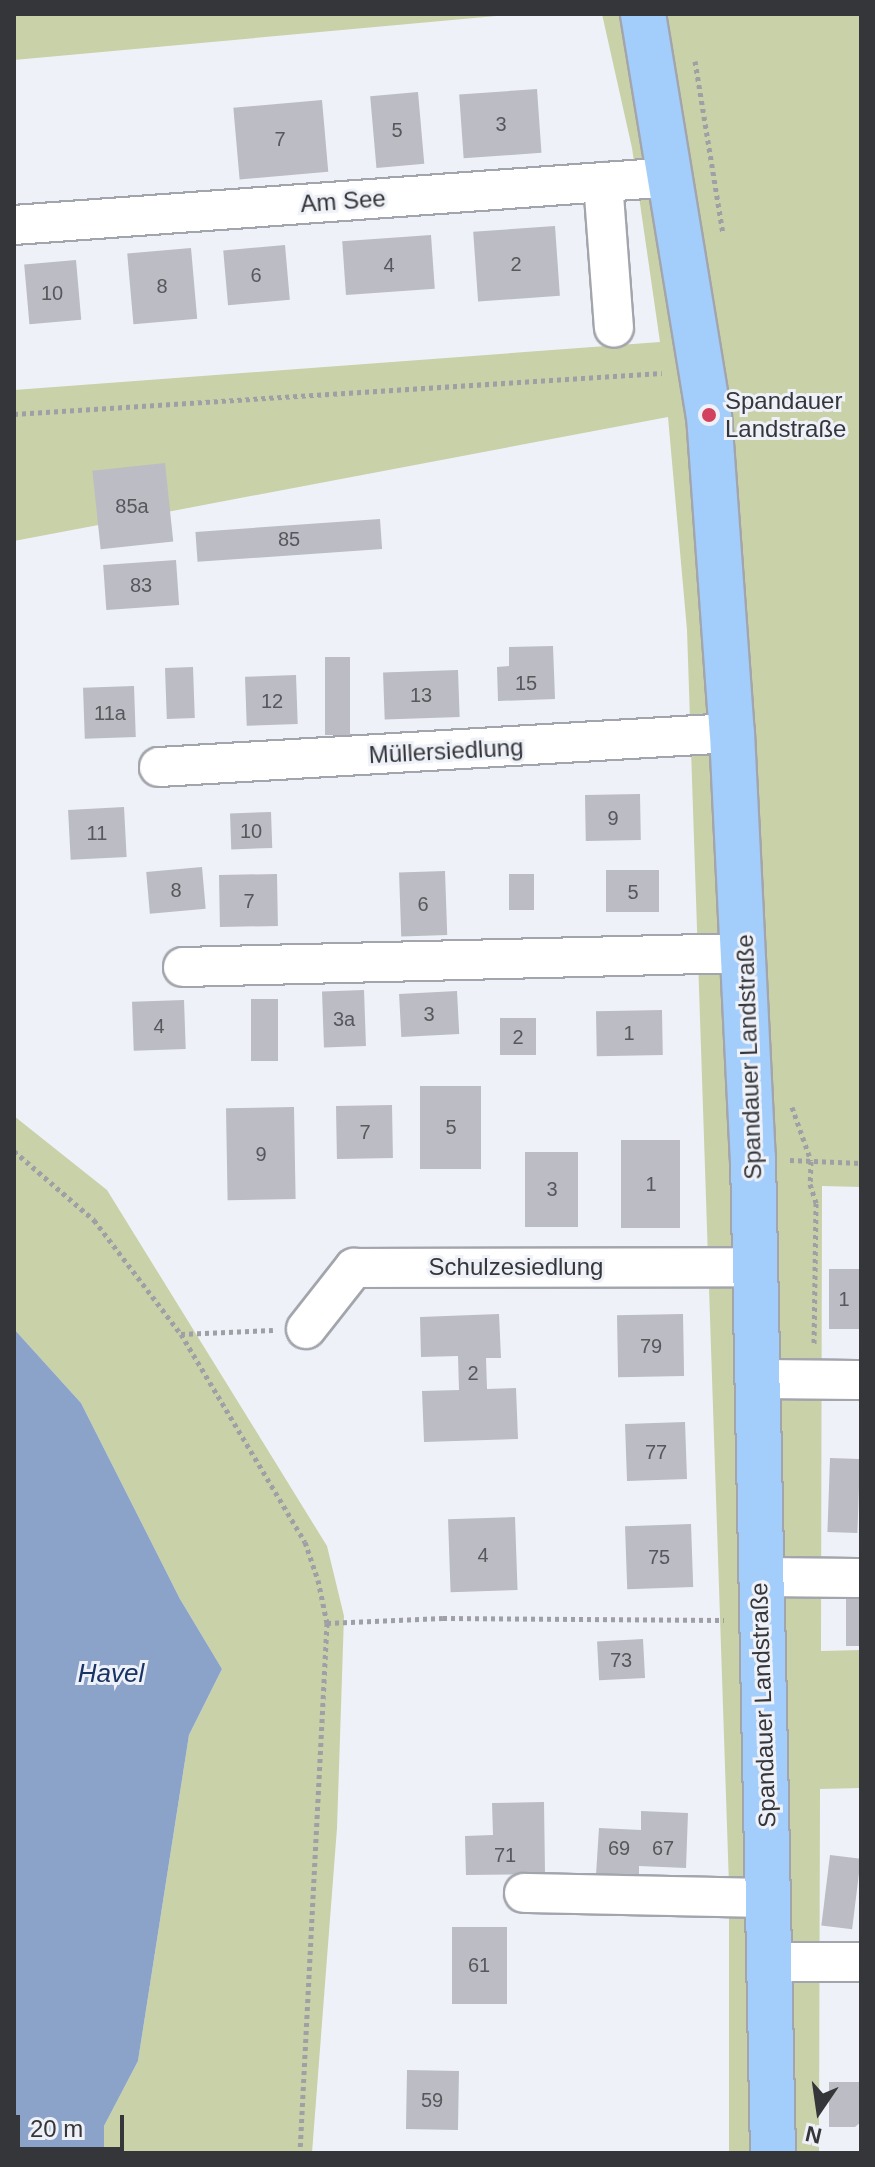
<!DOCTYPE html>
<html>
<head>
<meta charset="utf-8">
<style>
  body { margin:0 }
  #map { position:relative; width:875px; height:2167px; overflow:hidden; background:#eff1f9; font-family:Arial,sans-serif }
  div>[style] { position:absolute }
  .green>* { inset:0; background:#c9d1a8 }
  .water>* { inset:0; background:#8ca3c9 }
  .building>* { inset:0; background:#bbbcc4; transform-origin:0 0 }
  .path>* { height:5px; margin-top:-2.5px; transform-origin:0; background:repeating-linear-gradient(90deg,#9ea0a6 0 4px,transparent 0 8px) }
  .roads { filter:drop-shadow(2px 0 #a3a5ac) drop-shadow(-2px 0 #a3a5ac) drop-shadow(0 2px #a3a5ac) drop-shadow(0 -2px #a3a5ac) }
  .minor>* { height:38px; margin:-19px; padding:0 19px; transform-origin:19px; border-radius:19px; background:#fff }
  .major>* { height:44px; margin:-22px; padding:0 22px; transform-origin:22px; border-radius:22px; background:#a3cefc }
  .dots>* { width:22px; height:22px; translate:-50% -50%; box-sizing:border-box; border:4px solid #eff1f9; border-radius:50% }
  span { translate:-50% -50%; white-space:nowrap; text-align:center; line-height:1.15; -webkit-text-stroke:6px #eff1f9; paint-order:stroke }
  .number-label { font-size:20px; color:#56585c }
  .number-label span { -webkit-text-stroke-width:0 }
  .street-label { font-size:24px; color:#353639 }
  .poi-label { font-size:24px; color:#353639 }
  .left { translate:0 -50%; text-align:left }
  .water-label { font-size:26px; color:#193364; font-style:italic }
  .frame { position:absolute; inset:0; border:16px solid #353639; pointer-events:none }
  .north { position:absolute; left:779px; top:2071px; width:80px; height:80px; -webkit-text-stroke:6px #eff1f9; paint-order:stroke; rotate:193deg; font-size:22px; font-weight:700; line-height:32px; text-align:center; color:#353639 }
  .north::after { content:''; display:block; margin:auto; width:28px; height:36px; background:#353639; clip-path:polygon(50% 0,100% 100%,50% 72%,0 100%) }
  .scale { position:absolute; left:16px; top:2115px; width:108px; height:36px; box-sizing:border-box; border:4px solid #353639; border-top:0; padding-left:10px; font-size:24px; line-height:28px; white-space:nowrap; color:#353639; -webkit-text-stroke:6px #eff1f9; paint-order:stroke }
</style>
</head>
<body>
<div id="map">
  <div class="green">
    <i style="clip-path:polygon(14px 14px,518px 14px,14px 60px)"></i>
    <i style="clip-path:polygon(602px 14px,861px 14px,861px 1187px,822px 1186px,821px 1651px,861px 1650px,861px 1788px,820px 1789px,819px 2153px,729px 2153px,729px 1886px,687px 630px,668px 417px,14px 541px,14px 390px,660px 342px,632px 148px)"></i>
    <i style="clip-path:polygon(14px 1116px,107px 1190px,327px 1546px,344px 1616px,337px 1828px,312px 2153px,104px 2153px,104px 2126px,138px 2061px,189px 1735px,222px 1669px,180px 1599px,81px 1403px,14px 1329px)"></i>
  </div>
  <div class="water">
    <i style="clip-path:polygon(14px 1329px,81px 1403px,180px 1599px,222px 1669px,189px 1735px,138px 2061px,104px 2126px,104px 2153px,14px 2153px)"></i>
  </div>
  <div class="building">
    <i style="left:537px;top:89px;width:64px;height:78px;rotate:86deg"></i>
    <i style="left:418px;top:92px;width:72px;height:48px;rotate:85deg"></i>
    <i style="left:322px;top:100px;width:72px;height:89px;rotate:85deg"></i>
    <i style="left:555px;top:226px;width:70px;height:82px;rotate:86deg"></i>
    <i style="left:431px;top:235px;width:54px;height:89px;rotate:86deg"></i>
    <i style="left:285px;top:245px;width:55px;height:62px;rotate:85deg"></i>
    <i style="left:191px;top:248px;width:71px;height:64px;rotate:85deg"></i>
    <i style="left:76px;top:260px;width:60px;height:52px;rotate:85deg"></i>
    <i style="left:165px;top:463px;width:79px;height:73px;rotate:84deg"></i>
    <i style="left:380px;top:519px;width:30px;height:185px;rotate:86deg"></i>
    <i style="left:176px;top:560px;width:45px;height:73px;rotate:86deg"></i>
    <i style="clip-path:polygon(553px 646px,555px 699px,498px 701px,497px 667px,509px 666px,509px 647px)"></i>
    <i style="left:325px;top:657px;width:25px;height:78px"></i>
    <i style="left:193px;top:667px;width:51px;height:28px;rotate:88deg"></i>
    <i style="left:458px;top:670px;width:47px;height:75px;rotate:88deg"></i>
    <i style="left:296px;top:675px;width:49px;height:51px;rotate:88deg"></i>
    <i style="left:134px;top:686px;width:51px;height:51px;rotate:88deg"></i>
    <i style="left:640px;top:794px;width:46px;height:55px;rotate:89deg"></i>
    <i style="left:124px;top:807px;width:50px;height:56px;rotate:87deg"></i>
    <i style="left:271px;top:812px;width:36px;height:41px;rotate:88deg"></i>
    <i style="left:202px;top:867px;width:42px;height:56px;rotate:85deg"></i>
    <i style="left:659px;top:870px;width:42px;height:53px;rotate:90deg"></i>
    <i style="left:445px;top:871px;width:64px;height:46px;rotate:88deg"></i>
    <i style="left:277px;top:874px;width:52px;height:58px;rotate:89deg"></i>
    <i style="left:509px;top:874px;width:25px;height:36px"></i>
    <i style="left:364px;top:990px;width:56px;height:42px;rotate:88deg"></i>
    <i style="left:457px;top:991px;width:43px;height:58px;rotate:87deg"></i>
    <i style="left:251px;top:999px;width:27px;height:62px"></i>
    <i style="left:184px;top:1000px;width:49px;height:52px;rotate:88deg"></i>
    <i style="left:662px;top:1010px;width:45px;height:66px;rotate:89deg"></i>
    <i style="left:500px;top:1018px;width:36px;height:37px"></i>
    <i style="left:420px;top:1086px;width:61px;height:83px"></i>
    <i style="left:392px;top:1105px;width:53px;height:56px;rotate:89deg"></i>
    <i style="left:294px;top:1107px;width:92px;height:68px;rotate:89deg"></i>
    <i style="left:621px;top:1140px;width:59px;height:88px"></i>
    <i style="left:525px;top:1152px;width:53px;height:75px"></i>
    <i style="left:829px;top:1269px;width:32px;height:60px"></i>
    <i style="clip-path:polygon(499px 1314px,501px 1358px,486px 1358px,487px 1389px,516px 1388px,518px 1439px,424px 1442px,422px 1391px,459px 1390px,458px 1356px,421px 1357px,420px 1317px)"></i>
    <i style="left:683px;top:1314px;width:62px;height:66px;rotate:89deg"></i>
    <i style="left:685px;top:1422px;width:57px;height:60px;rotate:88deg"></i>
    <i style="left:830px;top:1458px;width:30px;height:74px;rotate:2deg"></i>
    <i style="left:515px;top:1517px;width:73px;height:67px;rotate:88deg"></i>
    <i style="left:691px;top:1524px;width:63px;height:66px;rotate:88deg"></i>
    <i style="left:846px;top:1594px;width:15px;height:52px"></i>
    <i style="left:643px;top:1639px;width:39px;height:46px;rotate:87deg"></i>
    <i style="clip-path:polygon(544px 1802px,545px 1874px,466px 1875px,465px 1836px,493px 1835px,492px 1803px)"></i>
    <i style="clip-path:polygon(641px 1811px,688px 1813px,686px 1868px,639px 1866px,639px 1878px,596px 1875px,599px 1828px,641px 1830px)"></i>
    <i style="left:830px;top:1855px;width:31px;height:71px;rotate:7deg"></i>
    <i style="left:452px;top:1927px;width:55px;height:77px"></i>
    <i style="left:407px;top:2070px;width:52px;height:59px;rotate:1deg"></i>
    <i style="clip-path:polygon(829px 2082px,861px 2082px,861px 2122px,855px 2127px,829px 2127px)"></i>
  </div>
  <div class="path">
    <i style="left:695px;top:61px;width:174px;rotate:80.8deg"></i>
    <i style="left:14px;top:414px;width:649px;rotate:-3.62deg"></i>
    <i style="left:792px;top:1107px;width:57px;rotate:70.6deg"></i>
    <i style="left:811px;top:1161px;width:23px;rotate:92deg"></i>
    <i style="left:810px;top:1184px;width:20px;rotate:72deg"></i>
    <i style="left:816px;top:1203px;width:142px;rotate:90.8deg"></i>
    <i style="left:14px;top:1151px;width:106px;rotate:40.8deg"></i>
    <i style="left:94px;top:1220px;width:143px;rotate:52.7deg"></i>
    <i style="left:181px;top:1334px;width:242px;rotate:59.2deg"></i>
    <i style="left:305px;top:1542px;width:40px;rotate:71.1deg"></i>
    <i style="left:318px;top:1580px;width:44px;rotate:78.2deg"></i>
    <i style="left:327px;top:1623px;width:531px;rotate:92.92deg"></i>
    <i style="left:790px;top:1160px;width:71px;rotate:2.4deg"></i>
    <i style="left:181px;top:1334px;width:92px;rotate:-2.5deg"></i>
    <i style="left:327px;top:1623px;width:116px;rotate:-2.5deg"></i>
    <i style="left:443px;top:1618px;width:281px;rotate:0.4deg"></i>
  </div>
  <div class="roads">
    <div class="minor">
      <i style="left:603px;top:182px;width:146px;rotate:85.7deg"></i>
      <i style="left:14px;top:225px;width:660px;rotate:-4.17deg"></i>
      <i style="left:159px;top:767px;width:574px;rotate:-3.4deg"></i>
      <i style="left:183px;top:967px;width:561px;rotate:-1.43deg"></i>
      <i style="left:306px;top:1329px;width:78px;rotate:-51.8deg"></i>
      <i style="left:354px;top:1268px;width:402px;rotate:-0.1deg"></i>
      <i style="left:759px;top:1379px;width:102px;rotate:0.6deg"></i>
      <i style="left:759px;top:1577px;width:102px;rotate:0.6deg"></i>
      <i style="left:524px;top:1893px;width:246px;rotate:1.2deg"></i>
      <i style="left:772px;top:1962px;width:89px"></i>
    </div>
    <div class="major">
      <i style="left:643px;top:14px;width:406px;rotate:80.7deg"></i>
      <i style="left:709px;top:415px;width:319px;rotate:85.9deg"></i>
      <i style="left:732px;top:733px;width:426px;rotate:87.2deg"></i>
      <i style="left:753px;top:1158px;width:995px;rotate:88.85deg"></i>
    </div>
  </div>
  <div class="dots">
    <i style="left:709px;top:415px;background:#d2425f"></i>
  </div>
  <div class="number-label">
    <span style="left:501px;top:124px">3</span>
    <span style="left:397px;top:130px">5</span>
    <span style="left:280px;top:139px">7</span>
    <span style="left:516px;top:264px">2</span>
    <span style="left:389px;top:265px">4</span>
    <span style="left:256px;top:275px">6</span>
    <span style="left:162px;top:286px">8</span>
    <span style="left:52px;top:293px">10</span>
    <span style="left:132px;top:506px">85a</span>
    <span style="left:289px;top:539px">85</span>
    <span style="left:141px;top:585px">83</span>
    <span style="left:526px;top:683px">15</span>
    <span style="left:421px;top:695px">13</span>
    <span style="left:272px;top:701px">12</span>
    <span style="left:110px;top:713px">11a</span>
    <span style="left:613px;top:818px">9</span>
    <span style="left:251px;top:831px">10</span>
    <span style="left:97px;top:833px">11</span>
    <span style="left:176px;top:890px">8</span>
    <span style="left:633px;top:892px">5</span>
    <span style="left:249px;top:901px">7</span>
    <span style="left:423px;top:904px">6</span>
    <span style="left:429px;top:1014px">3</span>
    <span style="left:344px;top:1019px">3a</span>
    <span style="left:159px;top:1026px">4</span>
    <span style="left:629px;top:1033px">1</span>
    <span style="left:518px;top:1037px">2</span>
    <span style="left:451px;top:1127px">5</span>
    <span style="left:365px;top:1132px">7</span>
    <span style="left:261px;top:1154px">9</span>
    <span style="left:651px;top:1184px">1</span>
    <span style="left:552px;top:1189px">3</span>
    <span style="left:844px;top:1299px">1</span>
    <span style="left:651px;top:1346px">79</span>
    <span style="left:473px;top:1373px">2</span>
    <span style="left:656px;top:1452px">77</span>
    <span style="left:483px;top:1555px">4</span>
    <span style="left:659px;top:1557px">75</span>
    <span style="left:621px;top:1660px">73</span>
    <span style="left:619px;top:1848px">69</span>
    <span style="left:663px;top:1848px">67</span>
    <span style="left:505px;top:1855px">71</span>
    <span style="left:479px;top:1965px">61</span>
    <span style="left:432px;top:2100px">59</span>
  </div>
  <div class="street-label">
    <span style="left:343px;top:201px;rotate:-4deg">Am See</span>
    <span style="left:446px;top:751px;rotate:-3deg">Müllersiedlung</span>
    <span style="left:749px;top:1057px;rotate:-92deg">Spandauer Landstraße</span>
    <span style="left:516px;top:1267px">Schulzesiedlung</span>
    <span style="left:763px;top:1705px;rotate:-92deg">Spandauer Landstraße</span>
  </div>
  <div class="poi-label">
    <span class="left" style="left:725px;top:415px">Spandauer<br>Landstraße</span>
  </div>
  <div class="water-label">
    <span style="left:111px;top:1674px">Havel</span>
  </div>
  <div class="frame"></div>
  <div class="north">N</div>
  <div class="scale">20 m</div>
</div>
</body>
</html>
